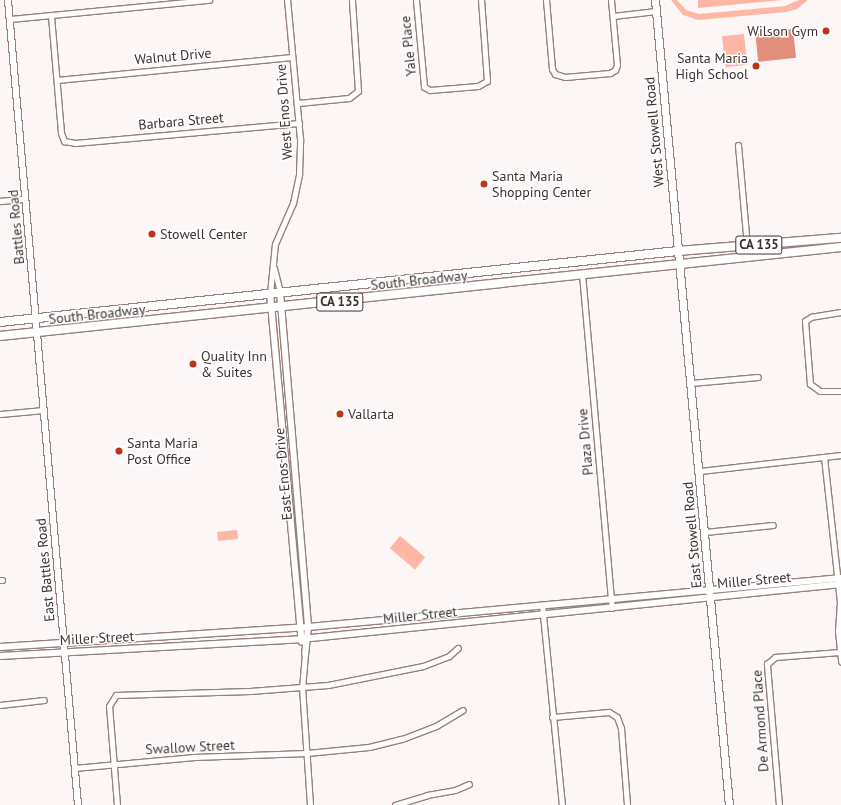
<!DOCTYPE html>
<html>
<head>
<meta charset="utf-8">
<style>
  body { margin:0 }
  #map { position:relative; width:841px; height:805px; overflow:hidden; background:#fcf7f6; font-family:"PT Sans",sans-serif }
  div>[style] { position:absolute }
  .green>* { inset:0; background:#feb6a5; transform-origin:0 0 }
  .water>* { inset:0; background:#e18f7c; transform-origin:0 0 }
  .roads { filter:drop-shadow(1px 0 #96807b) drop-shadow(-1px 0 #96807b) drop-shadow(0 1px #96807b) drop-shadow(0 -1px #96807b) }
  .minor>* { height:5px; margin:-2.5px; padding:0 2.5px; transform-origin:2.5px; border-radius:2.5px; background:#fff }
  .tertiary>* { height:6px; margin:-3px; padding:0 3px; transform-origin:3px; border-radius:3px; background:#fff }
  .secondary>* { height:7px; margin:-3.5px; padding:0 3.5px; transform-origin:3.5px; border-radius:3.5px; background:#fff }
  .primary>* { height:8px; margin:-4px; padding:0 4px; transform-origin:4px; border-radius:4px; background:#fff }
  .dots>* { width:11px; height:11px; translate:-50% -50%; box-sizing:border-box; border:2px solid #fff; border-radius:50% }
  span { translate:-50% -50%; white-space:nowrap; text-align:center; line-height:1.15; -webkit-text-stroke:3px #fff; paint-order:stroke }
  .shield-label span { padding:1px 3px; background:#fff; border:1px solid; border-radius:3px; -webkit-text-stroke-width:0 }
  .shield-label { font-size:13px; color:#3b3230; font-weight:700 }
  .poi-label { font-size:14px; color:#3b3230 }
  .right { translate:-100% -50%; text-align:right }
  .left { translate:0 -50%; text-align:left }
  .street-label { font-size:14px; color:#3b3230 }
</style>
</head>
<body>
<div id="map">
  <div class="green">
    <i style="clip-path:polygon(671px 0,677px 0,686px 10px,699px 14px,785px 6px,799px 0,808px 0,797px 9px,786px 12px,698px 20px,683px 15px)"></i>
    <i style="clip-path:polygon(698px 0,782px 0,698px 8px)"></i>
    <i style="left:744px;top:34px;width:31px;height:22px;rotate:84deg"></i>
    <i style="left:237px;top:530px;width:9px;height:20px;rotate:84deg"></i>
    <i style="left:400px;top:536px;width:33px;height:16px;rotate:40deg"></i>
  </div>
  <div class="water">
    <i style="left:793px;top:29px;width:29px;height:38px;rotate:84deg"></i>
  </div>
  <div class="roads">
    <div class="minor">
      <i style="left:416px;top:0;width:87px;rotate:84.7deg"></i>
      <i style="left:424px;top:87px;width:7px;rotate:27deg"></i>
      <i style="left:430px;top:90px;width:48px;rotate:-4.8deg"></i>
      <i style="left:478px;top:86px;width:10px;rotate:-29deg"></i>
      <i style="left:487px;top:81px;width:81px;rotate:-94.2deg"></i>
      <i style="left:546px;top:0;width:69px;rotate:85deg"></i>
      <i style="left:552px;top:69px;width:6px;rotate:59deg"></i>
      <i style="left:555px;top:74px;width:10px;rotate:17deg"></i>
      <i style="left:565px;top:77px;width:45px;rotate:-5.1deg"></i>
      <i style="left:610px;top:73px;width:6px;rotate:-31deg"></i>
      <i style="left:615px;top:70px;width:5px;rotate:-68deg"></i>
      <i style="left:617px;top:65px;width:65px;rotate:-95.3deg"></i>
      <i style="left:51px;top:16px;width:117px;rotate:85.1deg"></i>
      <i style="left:61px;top:133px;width:9px;rotate:69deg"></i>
      <i style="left:64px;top:141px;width:11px;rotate:10deg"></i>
      <i style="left:75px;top:143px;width:225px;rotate:-5.1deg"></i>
      <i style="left:613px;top:16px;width:43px;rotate:-6.6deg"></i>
      <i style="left:10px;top:19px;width:200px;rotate:-5.5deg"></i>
      <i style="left:57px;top:80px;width:236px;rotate:-5.6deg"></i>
      <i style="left:298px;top:103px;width:51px;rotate:-5.6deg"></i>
      <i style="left:349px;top:98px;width:11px;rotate:-38deg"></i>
      <i style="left:358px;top:91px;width:91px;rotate:-93.8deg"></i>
      <i style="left:738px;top:145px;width:111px;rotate:84.9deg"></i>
      <i style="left:0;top:201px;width:25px;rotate:-5deg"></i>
      <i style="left:274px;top:268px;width:25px;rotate:76deg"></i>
      <i style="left:582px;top:274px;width:335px;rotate:84.9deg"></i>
      <i style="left:270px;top:293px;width:49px;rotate:-84.2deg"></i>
      <i style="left:275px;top:244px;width:45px;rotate:-66.3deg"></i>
      <i style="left:293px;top:203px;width:30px;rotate:-78deg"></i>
      <i style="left:299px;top:174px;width:35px;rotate:-88deg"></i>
      <i style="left:300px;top:139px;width:140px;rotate:-95.3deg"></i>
      <i style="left:841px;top:312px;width:30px;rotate:171deg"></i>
      <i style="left:811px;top:317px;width:7px;rotate:146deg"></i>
      <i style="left:805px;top:321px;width:63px;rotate:85.5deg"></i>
      <i style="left:810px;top:384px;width:12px;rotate:35deg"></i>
      <i style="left:820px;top:391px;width:21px"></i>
      <i style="left:691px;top:383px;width:67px;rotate:-5.1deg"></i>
      <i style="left:0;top:414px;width:44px;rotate:-5.2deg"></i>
      <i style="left:824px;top:457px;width:146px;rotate:83.7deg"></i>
      <i style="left:840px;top:602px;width:29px;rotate:94deg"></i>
      <i style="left:838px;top:631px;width:31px;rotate:84deg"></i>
      <i style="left:700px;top:471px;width:142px;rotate:-6.5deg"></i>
      <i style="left:705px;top:532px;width:68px;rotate:-5.9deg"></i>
      <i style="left:0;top:580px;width:2px"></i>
      <i style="left:542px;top:605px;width:201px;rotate:84.3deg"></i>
      <i style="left:305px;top:654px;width:33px;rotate:95deg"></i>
      <i style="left:302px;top:687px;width:118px;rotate:86.1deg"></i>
      <i style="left:0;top:705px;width:44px;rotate:-6.5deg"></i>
      <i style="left:552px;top:717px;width:57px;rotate:-5deg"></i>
      <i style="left:609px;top:712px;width:9px;rotate:32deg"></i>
      <i style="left:617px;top:717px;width:12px;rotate:70deg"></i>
      <i style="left:621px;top:728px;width:77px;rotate:85.5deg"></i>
      <i style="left:74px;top:768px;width:121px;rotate:-5.2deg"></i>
      <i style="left:194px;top:757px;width:113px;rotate:-2deg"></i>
      <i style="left:307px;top:753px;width:62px;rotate:-5.5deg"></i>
      <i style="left:369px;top:747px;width:34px;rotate:-14deg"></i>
      <i style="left:402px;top:739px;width:36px;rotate:-21deg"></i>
      <i style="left:436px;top:726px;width:31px;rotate:-31deg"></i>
      <i style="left:117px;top:805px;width:99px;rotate:-94.6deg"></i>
      <i style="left:109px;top:706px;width:13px;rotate:-58deg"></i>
      <i style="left:116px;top:695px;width:134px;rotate:-1.7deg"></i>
      <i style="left:250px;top:691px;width:78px;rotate:-4.4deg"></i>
      <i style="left:328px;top:685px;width:97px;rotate:-11.3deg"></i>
      <i style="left:423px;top:666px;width:28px;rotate:-21deg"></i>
      <i style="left:449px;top:656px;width:12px;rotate:-42deg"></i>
      <i style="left:395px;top:805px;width:34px;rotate:-17deg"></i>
      <i style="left:427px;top:795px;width:28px;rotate:-10deg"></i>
      <i style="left:455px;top:790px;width:15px;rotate:-23deg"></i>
      <i style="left:779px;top:805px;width:142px;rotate:-94.9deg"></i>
      <i style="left:767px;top:664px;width:11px;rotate:-41deg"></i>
      <i style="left:775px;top:657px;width:65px;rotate:-4.4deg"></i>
    </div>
    <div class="tertiary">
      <i style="left:8px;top:0;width:808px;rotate:85.03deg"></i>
      <i style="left:280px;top:292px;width:336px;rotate:85.2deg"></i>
      <i style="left:308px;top:627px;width:27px;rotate:96deg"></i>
      <i style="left:270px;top:293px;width:350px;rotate:84.8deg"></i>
      <i style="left:0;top:647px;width:309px;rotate:-3.7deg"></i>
      <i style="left:308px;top:627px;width:535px;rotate:-5.25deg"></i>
      <i style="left:0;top:656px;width:301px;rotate:-3.2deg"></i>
      <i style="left:301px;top:639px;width:543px;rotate:-5.82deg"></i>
    </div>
    <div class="secondary">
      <i style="left:655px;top:0;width:808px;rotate:84.75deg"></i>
    </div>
    <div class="primary">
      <i style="left:0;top:322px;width:682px;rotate:-5.98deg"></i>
      <i style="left:678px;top:251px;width:164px;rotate:-4.6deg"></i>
      <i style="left:0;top:336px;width:846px;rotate:-6.04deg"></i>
    </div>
  </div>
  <div class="dots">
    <i style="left:826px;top:31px;background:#bf3416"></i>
    <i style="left:756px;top:66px;background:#bf3416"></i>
    <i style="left:484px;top:184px;background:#bf3416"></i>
    <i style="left:152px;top:234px;background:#bf3416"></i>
    <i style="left:193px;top:364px;background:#bf3416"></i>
    <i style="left:340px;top:414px;background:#bf3416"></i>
    <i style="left:119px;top:451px;background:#bf3416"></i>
  </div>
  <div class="shield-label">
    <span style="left:759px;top:245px">CA 135</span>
    <span style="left:340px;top:302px">CA 135</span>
  </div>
  <div class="poi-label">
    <span class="right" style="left:818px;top:31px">Wilson Gym</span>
    <span class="right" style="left:748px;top:66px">Santa Maria<br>High School</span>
    <span class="left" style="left:492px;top:184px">Santa Maria<br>Shopping Center</span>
    <span class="left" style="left:160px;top:234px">Stowell Center</span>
    <span class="left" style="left:201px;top:364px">Quality Inn<br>&amp; Suites</span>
    <span class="left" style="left:348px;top:414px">Vallarta</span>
    <span class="left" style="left:127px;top:451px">Santa Maria<br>Post Office</span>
  </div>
  <div class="street-label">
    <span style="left:408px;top:46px;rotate:-96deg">Yale Place</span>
    <span style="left:173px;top:56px;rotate:-5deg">Walnut Drive</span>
    <span style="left:284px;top:112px;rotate:-94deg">West Enos Drive</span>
    <span style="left:181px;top:121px;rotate:-5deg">Barbara Street</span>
    <span style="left:654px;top:132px;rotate:-95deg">West Stowell Road</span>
    <span style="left:16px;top:227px;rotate:-95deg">Battles Road</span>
    <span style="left:419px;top:280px;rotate:-6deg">South Broadway</span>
    <span style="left:97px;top:314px;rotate:-6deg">South Broadway</span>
    <span style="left:585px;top:442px;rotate:-95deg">Plaza Drive</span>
    <span style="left:283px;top:474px;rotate:-95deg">East Enos Drive</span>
    <span style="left:692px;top:535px;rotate:-95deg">East Stowell Road</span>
    <span style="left:45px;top:570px;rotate:-95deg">East Battles Road</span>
    <span style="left:754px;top:580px;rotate:-5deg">Miller Street</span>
    <span style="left:420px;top:615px;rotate:-6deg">Miller Street</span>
    <span style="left:97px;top:638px;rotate:-3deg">Miller Street</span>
    <span style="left:760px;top:721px;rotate:-94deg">De Armond Place</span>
    <span style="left:190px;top:747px;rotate:-3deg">Swallow Street</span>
  </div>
</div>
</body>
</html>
